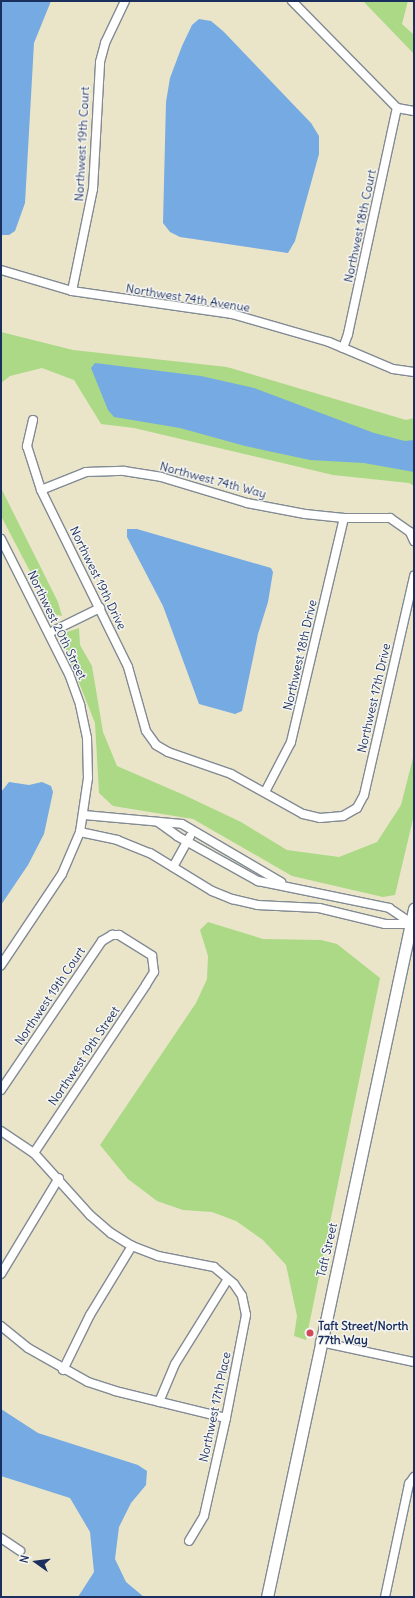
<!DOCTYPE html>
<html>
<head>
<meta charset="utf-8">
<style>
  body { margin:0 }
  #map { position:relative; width:415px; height:1598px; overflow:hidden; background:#eae5c9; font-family:Delius,sans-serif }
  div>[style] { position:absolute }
  .green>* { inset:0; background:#abd986 }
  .water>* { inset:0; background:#75aae2 }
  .roads { filter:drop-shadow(1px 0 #828a94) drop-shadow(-1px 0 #828a94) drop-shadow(0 1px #828a94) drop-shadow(0 -1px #828a94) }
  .street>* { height:8px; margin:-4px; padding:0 4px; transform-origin:4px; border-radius:4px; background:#fff }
  .secondary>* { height:11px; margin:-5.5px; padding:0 5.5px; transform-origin:5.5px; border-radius:5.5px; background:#fff }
  .dots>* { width:11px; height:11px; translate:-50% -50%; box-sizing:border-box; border:2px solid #f6f6f2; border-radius:50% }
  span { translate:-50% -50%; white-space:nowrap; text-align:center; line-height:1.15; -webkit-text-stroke:3px #f6f6f2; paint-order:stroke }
  .street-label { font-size:12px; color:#1b2f5e }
  .poi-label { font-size:12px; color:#1b2f5e; font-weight:700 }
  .left { translate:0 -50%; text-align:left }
  .frame { position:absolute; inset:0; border:2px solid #1b2f5e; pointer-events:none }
  .north { position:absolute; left:16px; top:1542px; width:40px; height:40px; -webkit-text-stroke:3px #f6f6f2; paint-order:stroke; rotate:284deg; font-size:11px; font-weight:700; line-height:16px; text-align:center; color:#1b2f5e }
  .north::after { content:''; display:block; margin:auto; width:14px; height:18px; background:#1b2f5e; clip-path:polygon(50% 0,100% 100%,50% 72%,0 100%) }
</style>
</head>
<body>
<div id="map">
  <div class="green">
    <i style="clip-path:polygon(363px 1px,408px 1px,402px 24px,414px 35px,414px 54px)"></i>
    <i style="clip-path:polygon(1px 332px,73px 350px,227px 367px,406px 420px,414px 418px,414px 486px,409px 483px,333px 475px,134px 428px,101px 424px,74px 380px,42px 368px,10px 376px,1px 383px)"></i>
    <i style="clip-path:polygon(1px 488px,58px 602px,62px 616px,49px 613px,45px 600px,1px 516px)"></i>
    <i style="clip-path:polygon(79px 628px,80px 645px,92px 666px,103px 732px,117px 766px,184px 795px,241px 822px,287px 850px,339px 857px,377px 842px,401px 805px,414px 754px,414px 815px,395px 895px,383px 897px,292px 876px,193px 819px,113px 806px,99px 793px,95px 723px,64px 645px,64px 633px)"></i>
    <i style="clip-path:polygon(208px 922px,263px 939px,321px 940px,337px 944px,380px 978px,306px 1340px,294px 1336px,297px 1316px,286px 1265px,263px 1240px,236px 1221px,212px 1212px,183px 1210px,157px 1201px,128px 1179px,100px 1145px,196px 1003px,207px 979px,208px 956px,200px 930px)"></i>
  </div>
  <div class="water">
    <i style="clip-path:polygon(1px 1px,51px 1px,34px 43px,25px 203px,15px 231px,9px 235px,1px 235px)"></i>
    <i style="clip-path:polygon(199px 19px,211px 21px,223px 31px,311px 123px,319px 136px,319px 154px,295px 241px,288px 253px,180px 237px,170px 232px,163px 223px,166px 102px,170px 78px,182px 46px,192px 25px)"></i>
    <i style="clip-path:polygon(95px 363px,201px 376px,254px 388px,374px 433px,405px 441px,414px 440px,414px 472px,364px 463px,310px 460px,245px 446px,180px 428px,114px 417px,108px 410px,91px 368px)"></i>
    <i style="clip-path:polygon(127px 529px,137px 529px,271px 568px,273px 572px,268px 602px,258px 634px,242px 711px,235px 714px,199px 704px,163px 606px,127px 537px)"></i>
    <i style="clip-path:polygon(9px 782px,29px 785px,42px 782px,51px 786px,53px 792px,44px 834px,28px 865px,1px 905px,1px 792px)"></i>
    <i style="clip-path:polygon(1px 1409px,38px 1433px,138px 1465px,147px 1471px,146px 1485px,131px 1503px,119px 1527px,115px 1559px,126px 1582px,144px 1597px,78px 1597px,94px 1572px,90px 1532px,70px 1498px,1px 1476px)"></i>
  </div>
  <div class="roads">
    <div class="street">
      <i style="left:292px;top:1px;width:150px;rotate:45.5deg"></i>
      <i style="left:397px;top:108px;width:17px;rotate:10deg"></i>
      <i style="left:1px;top:270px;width:74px;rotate:16.5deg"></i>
      <i style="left:72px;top:291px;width:162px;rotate:8.2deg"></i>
      <i style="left:232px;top:314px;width:101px;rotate:16.1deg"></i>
      <i style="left:329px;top:342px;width:69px;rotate:22.9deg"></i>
      <i style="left:393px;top:369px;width:21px;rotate:8deg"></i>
      <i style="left:72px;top:291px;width:104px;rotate:-78.4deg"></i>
      <i style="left:93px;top:189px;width:127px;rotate:-86.8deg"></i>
      <i style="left:100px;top:62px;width:20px;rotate:-75deg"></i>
      <i style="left:105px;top:43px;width:47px;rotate:-64.5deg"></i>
      <i style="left:343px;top:348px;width:15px;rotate:-70deg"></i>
      <i style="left:348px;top:334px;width:231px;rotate:-77.8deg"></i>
      <i style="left:33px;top:420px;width:27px;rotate:103deg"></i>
      <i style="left:27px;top:446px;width:46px;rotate:72.3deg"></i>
      <i style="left:41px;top:490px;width:197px;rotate:63.8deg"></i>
      <i style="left:128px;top:667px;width:66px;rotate:74.3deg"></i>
      <i style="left:146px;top:731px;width:17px;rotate:54deg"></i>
      <i style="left:156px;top:745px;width:14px;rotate:30deg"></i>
      <i style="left:168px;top:752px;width:67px;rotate:19.2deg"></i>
      <i style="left:231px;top:774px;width:82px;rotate:29.1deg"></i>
      <i style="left:303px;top:814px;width:17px;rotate:13deg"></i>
      <i style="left:320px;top:818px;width:23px;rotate:-5deg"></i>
      <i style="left:343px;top:816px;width:16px;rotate:-30deg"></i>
      <i style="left:357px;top:808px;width:15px;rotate:-62deg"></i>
      <i style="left:364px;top:795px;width:225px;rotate:-77.1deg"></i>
      <i style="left:41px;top:490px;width:48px;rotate:-21.8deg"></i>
      <i style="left:86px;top:472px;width:38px;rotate:-2deg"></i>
      <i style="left:124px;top:471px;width:37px;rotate:9deg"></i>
      <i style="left:161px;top:477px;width:90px;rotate:16.8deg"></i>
      <i style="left:247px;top:503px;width:59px;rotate:10.7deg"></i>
      <i style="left:305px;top:514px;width:39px;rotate:6deg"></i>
      <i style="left:344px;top:518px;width:46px"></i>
      <i style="left:390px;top:518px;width:24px;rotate:35deg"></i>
      <i style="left:410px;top:532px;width:10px;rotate:66deg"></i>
      <i style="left:1px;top:539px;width:151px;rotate:63.3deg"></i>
      <i style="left:69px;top:674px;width:33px;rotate:70deg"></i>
      <i style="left:80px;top:705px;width:34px;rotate:78deg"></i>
      <i style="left:87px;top:738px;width:40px;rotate:88.6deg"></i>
      <i style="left:88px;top:778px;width:55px;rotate:98.4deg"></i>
      <i style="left:80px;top:832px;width:46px;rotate:113.2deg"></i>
      <i style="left:62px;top:874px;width:110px;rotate:123.8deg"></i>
      <i style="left:49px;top:633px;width:57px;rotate:-26.1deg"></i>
      <i style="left:265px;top:792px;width:56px;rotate:-62.5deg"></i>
      <i style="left:291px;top:742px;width:230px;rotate:-76.7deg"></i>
      <i style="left:84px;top:815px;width:98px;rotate:5.2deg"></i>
      <i style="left:182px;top:824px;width:115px;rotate:30.4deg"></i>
      <i style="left:158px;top:822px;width:24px;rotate:36deg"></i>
      <i style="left:177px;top:836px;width:93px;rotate:29.1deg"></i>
      <i style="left:258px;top:881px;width:134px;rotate:11.6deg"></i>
      <i style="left:389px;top:908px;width:27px;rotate:34deg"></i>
      <i style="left:80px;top:832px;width:38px;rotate:12deg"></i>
      <i style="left:117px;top:840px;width:35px;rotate:22deg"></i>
      <i style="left:150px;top:853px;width:73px;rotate:31.5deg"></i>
      <i style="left:212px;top:891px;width:22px;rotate:22deg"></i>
      <i style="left:232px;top:899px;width:26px;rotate:13deg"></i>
      <i style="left:257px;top:905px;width:62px;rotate:2.8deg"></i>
      <i style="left:319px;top:908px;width:68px;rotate:13.6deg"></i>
      <i style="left:385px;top:924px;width:29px"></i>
      <i style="left:173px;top:867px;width:35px;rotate:-61deg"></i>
      <i style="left:1px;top:1090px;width:180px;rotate:-55.9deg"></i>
      <i style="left:102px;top:941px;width:12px;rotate:-31deg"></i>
      <i style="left:112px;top:935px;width:7px"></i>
      <i style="left:119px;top:935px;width:39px;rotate:32deg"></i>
      <i style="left:152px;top:956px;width:16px;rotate:83deg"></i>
      <i style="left:154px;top:972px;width:15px;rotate:122deg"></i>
      <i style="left:146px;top:985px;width:202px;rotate:123.7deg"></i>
      <i style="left:1px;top:1131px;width:40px;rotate:34deg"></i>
      <i style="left:34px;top:1153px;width:84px;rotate:47.9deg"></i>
      <i style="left:90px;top:1215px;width:28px;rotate:41deg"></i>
      <i style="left:111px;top:1233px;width:25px;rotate:32deg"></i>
      <i style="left:132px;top:1246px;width:28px;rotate:21deg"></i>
      <i style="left:158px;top:1256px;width:57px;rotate:11.1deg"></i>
      <i style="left:214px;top:1267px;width:26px;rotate:40deg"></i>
      <i style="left:234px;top:1284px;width:14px;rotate:56deg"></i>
      <i style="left:242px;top:1296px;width:19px;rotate:78deg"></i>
      <i style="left:246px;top:1315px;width:105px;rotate:101deg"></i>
      <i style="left:226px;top:1418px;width:100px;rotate:102.7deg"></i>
      <i style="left:204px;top:1516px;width:29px;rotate:121deg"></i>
      <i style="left:1px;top:1274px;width:112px;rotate:-58.9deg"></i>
      <i style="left:1px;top:1326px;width:35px;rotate:39deg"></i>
      <i style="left:28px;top:1348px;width:69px;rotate:29.5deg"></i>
      <i style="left:88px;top:1382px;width:28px;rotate:18deg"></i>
      <i style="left:115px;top:1391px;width:114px;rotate:13.7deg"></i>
      <i style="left:320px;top:1342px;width:96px;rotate:12deg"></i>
      <i style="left:63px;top:1370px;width:61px;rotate:-63.9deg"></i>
      <i style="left:90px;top:1315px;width:81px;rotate:-58.7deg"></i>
      <i style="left:159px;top:1402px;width:41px;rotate:-67.2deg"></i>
      <i style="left:175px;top:1364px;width:100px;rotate:-58.1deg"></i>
      <i style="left:1px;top:1538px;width:23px;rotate:34deg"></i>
      <i style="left:385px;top:1597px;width:116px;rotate:-78deg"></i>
      <i style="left:409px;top:1484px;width:9px;rotate:-54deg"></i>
    </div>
    <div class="secondary">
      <i style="left:267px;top:1597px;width:704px;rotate:-77.94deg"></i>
    </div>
  </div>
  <div class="dots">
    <i style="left:310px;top:1333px;background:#d1495b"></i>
  </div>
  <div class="street-label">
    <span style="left:82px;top:144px;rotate:-87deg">Northwest 19th Court</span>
    <span style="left:360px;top:226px;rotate:-78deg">Northwest 18th Court</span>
    <span style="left:188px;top:298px;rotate:9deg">Northwest 74th Avenue</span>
    <span style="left:213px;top:480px;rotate:15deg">Northwest 74th Way</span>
    <span style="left:98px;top:578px;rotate:64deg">Northwest 19th Drive</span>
    <span style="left:57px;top:625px;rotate:64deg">Northwest 20th Street</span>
    <span style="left:300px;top:655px;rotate:-77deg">Northwest 18th Drive</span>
    <span style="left:374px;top:698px;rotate:-77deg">Northwest 17th Drive</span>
    <span style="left:50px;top:996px;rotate:-56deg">Northwest 19th Court</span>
    <span style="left:84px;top:1056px;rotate:-56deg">Northwest 19th Street</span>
    <span style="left:327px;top:1250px;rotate:-77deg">Taft Street</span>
    <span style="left:215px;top:1407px;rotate:-78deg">Northwest 17th Place</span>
  </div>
  <div class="poi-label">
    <span class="left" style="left:318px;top:1333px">Taft Street/North<br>77th Way</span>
  </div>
  <div class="frame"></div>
  <div class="north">N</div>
</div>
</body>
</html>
